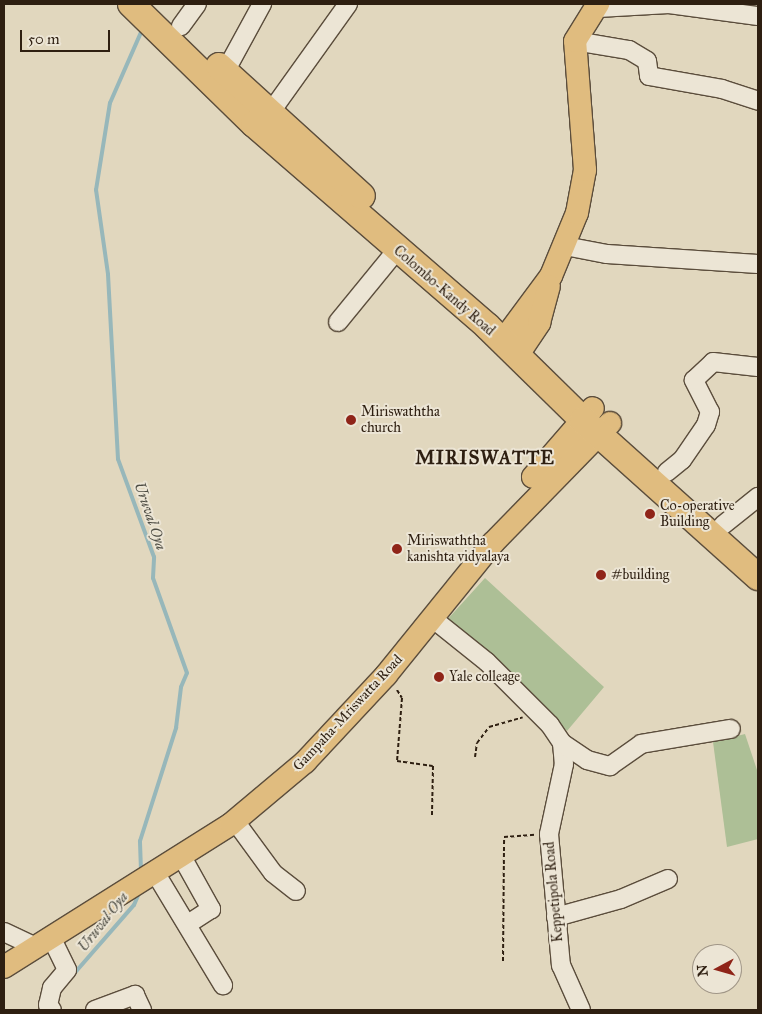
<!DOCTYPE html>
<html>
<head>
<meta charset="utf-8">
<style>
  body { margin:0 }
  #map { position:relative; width:762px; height:1014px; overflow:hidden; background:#e1d7be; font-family:"IM FELL Great Primer",serif }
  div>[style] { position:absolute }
  .green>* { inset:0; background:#adbf96 }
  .stream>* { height:4px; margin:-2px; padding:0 2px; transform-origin:2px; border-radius:2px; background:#97b7ba }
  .path>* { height:2px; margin-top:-1px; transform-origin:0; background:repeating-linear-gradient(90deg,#2e1f11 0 4px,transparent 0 6.5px) }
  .roads { filter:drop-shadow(1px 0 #5b4d3c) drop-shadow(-1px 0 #5b4d3c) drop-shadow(0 1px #5b4d3c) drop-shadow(0 -1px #5b4d3c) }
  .minor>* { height:18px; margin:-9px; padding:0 9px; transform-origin:9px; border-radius:9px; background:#ece5d5 }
  .major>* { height:22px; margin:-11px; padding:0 11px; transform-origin:11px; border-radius:11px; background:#e0bc7f }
  .highway>* { height:26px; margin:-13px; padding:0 13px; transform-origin:13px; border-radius:13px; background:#e0bc7f }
  .dots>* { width:14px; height:14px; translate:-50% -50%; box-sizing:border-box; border:2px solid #ece5d5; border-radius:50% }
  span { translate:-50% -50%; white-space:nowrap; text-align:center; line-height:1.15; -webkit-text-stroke:4px #ece5d5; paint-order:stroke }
  .street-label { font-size:14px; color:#2e1f11 }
  .poi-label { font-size:14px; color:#2e1f11 }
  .left { translate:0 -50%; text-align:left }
  .water-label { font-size:15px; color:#4e4d44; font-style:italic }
  .district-label { font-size:19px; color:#2e1f11; font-weight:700; letter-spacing:1px }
  .frame { position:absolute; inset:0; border:5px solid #2e1f11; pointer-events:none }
  .north { position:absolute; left:692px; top:944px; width:50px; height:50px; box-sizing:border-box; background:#ece5d5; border:1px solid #a09687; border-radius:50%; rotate:264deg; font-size:14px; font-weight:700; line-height:20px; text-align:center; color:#2e1f11 }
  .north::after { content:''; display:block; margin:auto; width:18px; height:22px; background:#8f2418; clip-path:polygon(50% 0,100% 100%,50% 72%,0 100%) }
  .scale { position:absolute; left:20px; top:30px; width:90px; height:22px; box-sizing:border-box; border:2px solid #2e1f11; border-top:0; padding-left:6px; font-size:15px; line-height:18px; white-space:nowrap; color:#2e1f11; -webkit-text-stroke:4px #ece5d5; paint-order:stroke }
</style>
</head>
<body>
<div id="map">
  <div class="green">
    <i style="clip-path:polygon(485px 578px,604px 687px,567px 731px,506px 669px,446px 621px)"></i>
    <i style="clip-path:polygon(745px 734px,758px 773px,758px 839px,727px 847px,713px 742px)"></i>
  </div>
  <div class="stream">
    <i style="left:141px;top:871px;width:30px;rotate:-92deg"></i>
    <i style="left:140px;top:841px;width:119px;rotate:-72.3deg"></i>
    <i style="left:176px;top:728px;width:41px;rotate:-83deg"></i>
    <i style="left:181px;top:687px;width:15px;rotate:-67deg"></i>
    <i style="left:187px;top:673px;width:101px;rotate:-109.7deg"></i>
    <i style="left:153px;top:578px;width:21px;rotate:-87deg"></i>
    <i style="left:154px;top:557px;width:104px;rotate:-110.2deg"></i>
    <i style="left:118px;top:459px;width:185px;rotate:-93.1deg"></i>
    <i style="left:108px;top:274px;width:85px;rotate:-98.1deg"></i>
    <i style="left:96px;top:190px;width:88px;rotate:-80.9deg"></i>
    <i style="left:110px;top:103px;width:82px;rotate:-66.3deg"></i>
    <i style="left:72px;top:976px;width:94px;rotate:-48.9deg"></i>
    <i style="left:134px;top:905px;width:13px;rotate:-67deg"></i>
  </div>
  <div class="path">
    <i style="left:397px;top:690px;width:9px;rotate:58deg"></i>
    <i style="left:402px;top:698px;width:63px;rotate:94.5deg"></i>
    <i style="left:397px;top:761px;width:36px;rotate:8deg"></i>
    <i style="left:433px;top:766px;width:49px;rotate:91.2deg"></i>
    <i style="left:475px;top:757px;width:14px;rotate:-82deg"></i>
    <i style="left:477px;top:743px;width:20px;rotate:-53deg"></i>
    <i style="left:489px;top:727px;width:35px;rotate:-16deg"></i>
    <i style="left:503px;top:961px;width:124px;rotate:-89.5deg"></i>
    <i style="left:504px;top:837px;width:31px;rotate:-4deg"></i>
  </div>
  <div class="roads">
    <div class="minor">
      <i style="left:598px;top:8px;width:71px;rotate:-3.2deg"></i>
      <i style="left:669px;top:4px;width:90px;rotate:7.7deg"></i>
      <i style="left:181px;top:26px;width:27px;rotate:-54deg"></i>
      <i style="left:575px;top:41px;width:55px;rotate:9.5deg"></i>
      <i style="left:629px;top:50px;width:21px;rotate:31deg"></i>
      <i style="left:647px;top:61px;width:15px;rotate:82deg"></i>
      <i style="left:649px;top:76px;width:74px;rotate:10.1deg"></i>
      <i style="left:722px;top:89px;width:38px;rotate:18deg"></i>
      <i style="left:220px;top:81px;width:88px;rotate:-61.4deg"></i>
      <i style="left:270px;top:113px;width:134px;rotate:-54.4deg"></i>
      <i style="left:565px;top:246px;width:43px;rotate:10.8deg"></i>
      <i style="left:607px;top:254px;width:151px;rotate:3.8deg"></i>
      <i style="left:338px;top:322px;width:93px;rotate:-50.7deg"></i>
      <i style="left:667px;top:472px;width:19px;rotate:-39deg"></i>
      <i style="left:682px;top:460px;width:42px;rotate:-55.6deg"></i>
      <i style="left:706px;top:425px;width:14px;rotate:-73deg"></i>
      <i style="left:710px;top:412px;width:36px;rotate:-117deg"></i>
      <i style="left:694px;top:380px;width:26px;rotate:-43deg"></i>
      <i style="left:713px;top:362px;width:45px;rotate:6.3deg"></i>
      <i style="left:723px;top:525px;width:45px;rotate:-38.7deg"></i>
      <i style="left:432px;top:618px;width:70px;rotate:38.7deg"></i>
      <i style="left:487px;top:662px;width:89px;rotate:45deg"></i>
      <i style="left:550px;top:725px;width:22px;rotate:56deg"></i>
      <i style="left:562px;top:743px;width:21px;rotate:85deg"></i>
      <i style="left:564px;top:764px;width:72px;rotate:102.1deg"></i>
      <i style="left:549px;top:834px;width:132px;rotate:84.8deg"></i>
      <i style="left:561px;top:965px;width:49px;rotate:66deg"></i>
      <i style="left:562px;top:743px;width:30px;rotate:34deg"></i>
      <i style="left:587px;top:760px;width:24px;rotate:15deg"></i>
      <i style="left:610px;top:766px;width:38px;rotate:-35deg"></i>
      <i style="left:641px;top:744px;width:91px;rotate:-9.5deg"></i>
      <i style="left:235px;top:821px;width:64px;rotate:53.8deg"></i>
      <i style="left:273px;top:873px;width:29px;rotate:38deg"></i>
      <i style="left:182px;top:857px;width:60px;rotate:60.9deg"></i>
      <i style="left:211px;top:909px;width:27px;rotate:147deg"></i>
      <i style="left:156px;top:874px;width:130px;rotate:58.9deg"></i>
      <i style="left:556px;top:917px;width:67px;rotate:-15.5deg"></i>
      <i style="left:621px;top:899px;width:51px;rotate:-23.1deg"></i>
      <i style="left:4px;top:932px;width:35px;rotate:25deg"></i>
      <i style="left:52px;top:939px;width:34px;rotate:64deg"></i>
      <i style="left:67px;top:970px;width:23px;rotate:130deg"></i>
      <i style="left:52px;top:988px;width:17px;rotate:103deg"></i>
      <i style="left:48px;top:1005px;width:6px;rotate:51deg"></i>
      <i style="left:95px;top:1010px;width:43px;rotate:-20.6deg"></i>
      <i style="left:135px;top:995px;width:17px;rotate:65deg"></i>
    </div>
    <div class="major">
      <i style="left:502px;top:342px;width:82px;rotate:-53.4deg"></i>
      <i style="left:551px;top:276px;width:68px;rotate:-67.6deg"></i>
      <i style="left:577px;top:213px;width:44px;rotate:-79.5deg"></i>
      <i style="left:585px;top:170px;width:129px;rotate:-94.4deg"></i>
      <i style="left:575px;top:41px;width:44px;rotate:-58.1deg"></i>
      <i style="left:517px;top:356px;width:40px;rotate:-56deg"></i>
      <i style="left:539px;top:323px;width:38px;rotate:-75deg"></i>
      <i style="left:533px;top:477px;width:91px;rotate:-49deg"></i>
      <i style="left:4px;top:967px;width:268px;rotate:-32.2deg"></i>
      <i style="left:231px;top:824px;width:97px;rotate:-40deg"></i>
      <i style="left:305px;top:762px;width:119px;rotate:-47deg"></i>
      <i style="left:386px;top:675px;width:169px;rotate:-51deg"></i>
      <i style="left:492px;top:544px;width:169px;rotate:-45.7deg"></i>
    </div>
    <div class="highway">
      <i style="left:131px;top:4px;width:172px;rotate:44.3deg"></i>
      <i style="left:254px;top:124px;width:310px;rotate:40.9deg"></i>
      <i style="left:488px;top:327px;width:133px;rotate:44.4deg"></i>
      <i style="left:583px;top:420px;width:235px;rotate:41.9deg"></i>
      <i style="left:219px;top:66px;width:193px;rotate:42.3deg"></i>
    </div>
  </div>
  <div class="dots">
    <i style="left:351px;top:420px;background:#8f2418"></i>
    <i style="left:650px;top:514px;background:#8f2418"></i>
    <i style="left:397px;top:549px;background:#8f2418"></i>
    <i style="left:601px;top:575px;background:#8f2418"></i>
    <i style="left:439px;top:677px;background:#8f2418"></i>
  </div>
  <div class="street-label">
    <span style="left:444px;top:291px;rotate:41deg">Colombo-Kandy Road</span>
    <span style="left:348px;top:713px;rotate:-47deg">Gampaha-Mriswatta Road</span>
    <span style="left:554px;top:892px;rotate:-95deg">Keppetipola Road</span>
  </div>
  <div class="poi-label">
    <span class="left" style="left:361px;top:420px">Miriswaththa<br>church</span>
    <span class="left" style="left:660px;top:514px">Co-operative<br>Building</span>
    <span class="left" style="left:407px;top:549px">Miriswaththa<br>kanishta vidyalaya</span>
    <span class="left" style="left:611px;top:575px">#building</span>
    <span class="left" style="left:449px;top:677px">Yale colleage</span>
  </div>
  <div class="water-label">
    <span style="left:150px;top:516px;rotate:71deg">Uruval Oya</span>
    <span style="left:103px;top:922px;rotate:-52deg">Uruval Oya</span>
  </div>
  <div class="district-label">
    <span style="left:485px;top:458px">MIRISWATTE</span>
  </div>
  <div class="frame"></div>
  <div class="north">N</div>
  <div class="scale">50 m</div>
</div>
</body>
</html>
